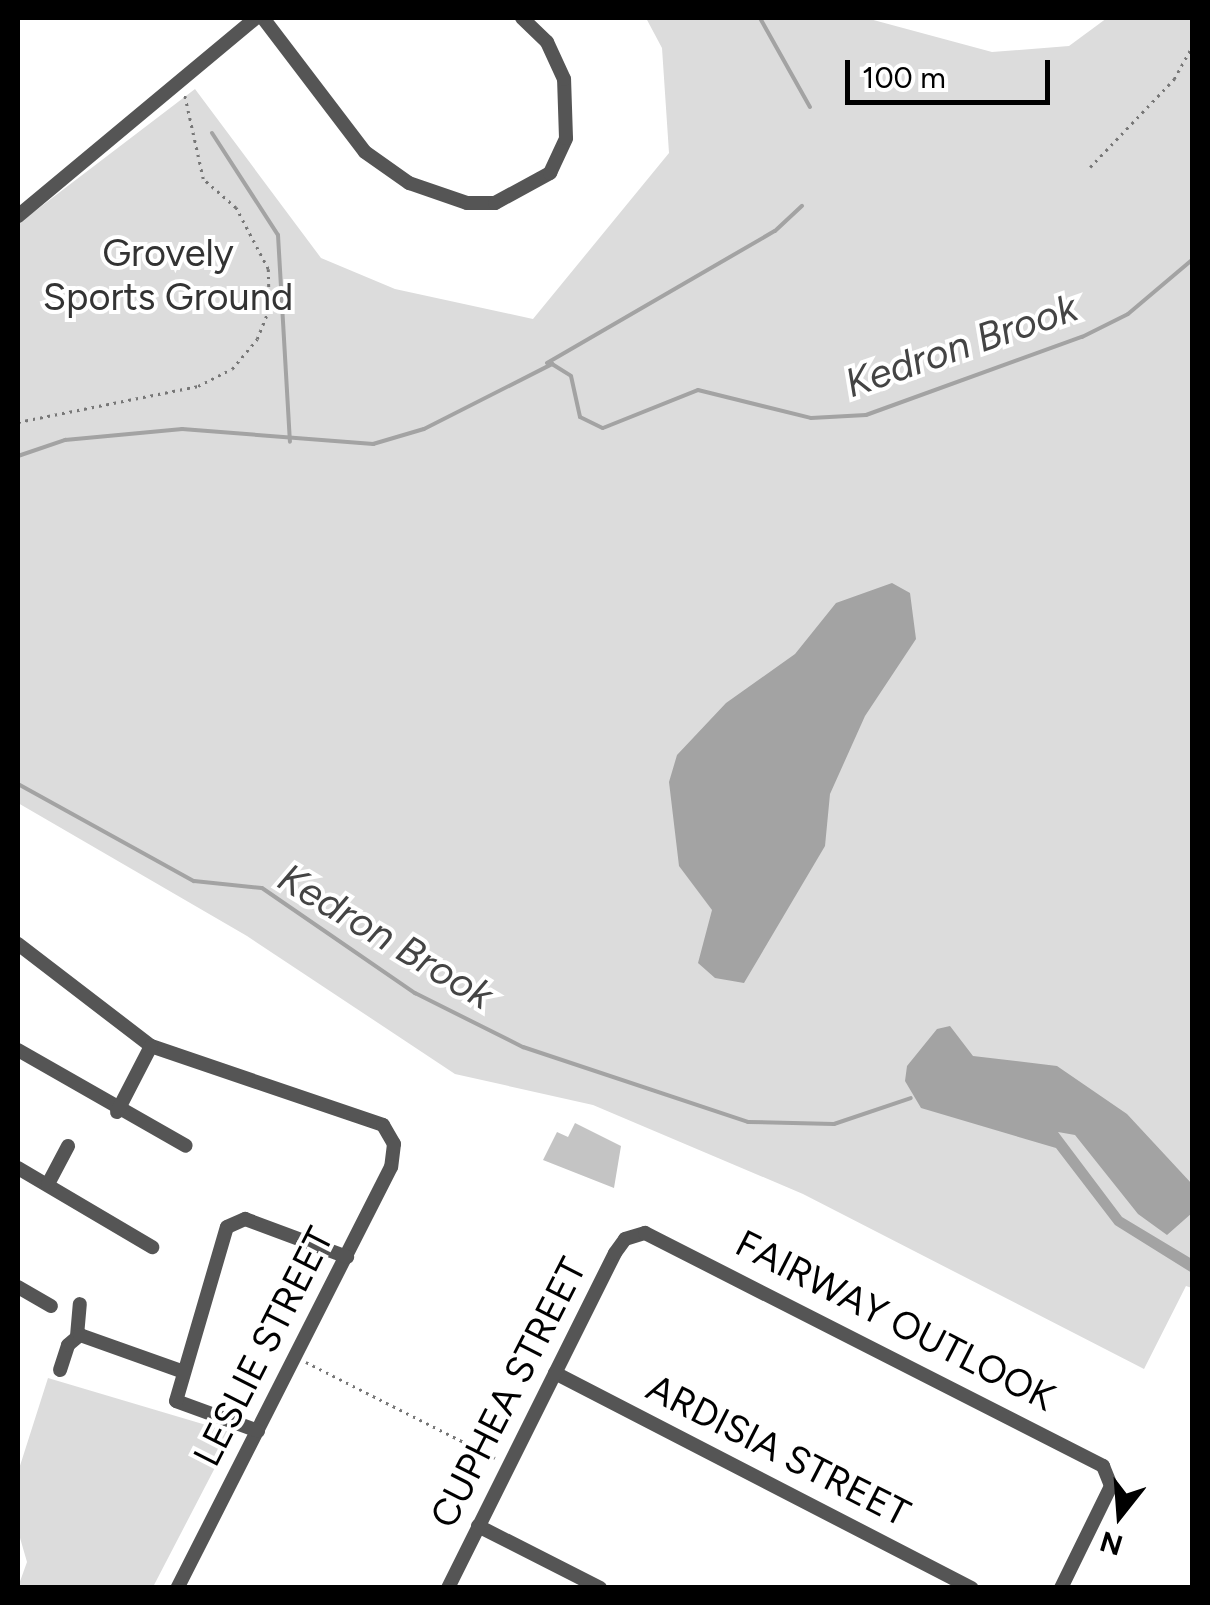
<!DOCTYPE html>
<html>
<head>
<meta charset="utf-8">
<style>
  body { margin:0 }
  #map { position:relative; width:1210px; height:1605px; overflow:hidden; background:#fff; font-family:Figtree,sans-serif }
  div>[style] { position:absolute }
  .green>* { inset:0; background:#dcdcdc }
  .water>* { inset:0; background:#a3a3a3 }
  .stream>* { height:4px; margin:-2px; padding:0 2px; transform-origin:2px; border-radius:2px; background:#a3a3a3 }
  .building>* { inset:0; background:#c4c4c4 }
  .path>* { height:2.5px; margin-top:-1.25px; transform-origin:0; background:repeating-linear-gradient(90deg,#777 0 2.5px,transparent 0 7.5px) }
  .street>* { height:14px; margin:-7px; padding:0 7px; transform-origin:7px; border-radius:7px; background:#555 }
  span { translate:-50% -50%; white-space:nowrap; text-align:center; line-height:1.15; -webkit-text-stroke:8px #fff; paint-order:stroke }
  .park-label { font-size:38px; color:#333 }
  .street-label { font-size:38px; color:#000 }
  .water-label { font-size:40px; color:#444; font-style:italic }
  .frame { position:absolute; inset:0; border:20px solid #000; pointer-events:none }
  .north { position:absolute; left:1070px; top:1465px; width:100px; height:100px; -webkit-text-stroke:8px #fff; paint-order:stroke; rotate:197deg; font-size:28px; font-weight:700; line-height:40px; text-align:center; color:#000 }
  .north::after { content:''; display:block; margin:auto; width:35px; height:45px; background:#000; clip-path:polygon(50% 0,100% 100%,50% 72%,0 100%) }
  .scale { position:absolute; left:845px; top:60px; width:205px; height:45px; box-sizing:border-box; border:5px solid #000; border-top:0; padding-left:12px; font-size:30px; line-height:35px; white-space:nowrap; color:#000; -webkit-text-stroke:8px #fff; paint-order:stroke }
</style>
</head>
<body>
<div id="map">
  <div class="green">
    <i style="clip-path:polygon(646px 18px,866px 18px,992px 52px,1069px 46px,1107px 18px,1192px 18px,1192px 1288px,1186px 1286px,1144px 1369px,803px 1194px,593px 1105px,455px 1074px,247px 936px,18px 803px,18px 224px,195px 89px,321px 258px,395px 289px,533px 319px,669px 153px,662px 48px)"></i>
    <i style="clip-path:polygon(48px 1378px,233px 1433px,153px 1587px,18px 1587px,27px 1562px,18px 1531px,18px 1472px)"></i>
  </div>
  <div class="water">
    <i style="clip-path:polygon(892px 583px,910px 593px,916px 639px,865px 716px,830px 794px,825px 846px,744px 983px,715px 978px,698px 963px,712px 910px,679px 866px,669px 782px,677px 755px,726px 703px,795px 654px,836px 603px)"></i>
    <i style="clip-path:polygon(950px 1026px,973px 1056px,1057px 1066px,1127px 1114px,1192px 1184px,1192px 1213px,1167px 1235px,1138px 1214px,1075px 1135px,1058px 1132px,1122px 1217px,1192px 1259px,1192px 1273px,1115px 1225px,1056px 1148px,921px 1108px,905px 1081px,907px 1066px,937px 1029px)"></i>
  </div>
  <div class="stream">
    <i style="left:760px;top:18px;width:102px;rotate:60.7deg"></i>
    <i style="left:212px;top:133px;width:121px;rotate:57.1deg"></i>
    <i style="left:278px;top:235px;width:207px;rotate:86.7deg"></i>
    <i style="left:547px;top:363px;width:263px;rotate:-30.1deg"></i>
    <i style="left:775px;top:231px;width:37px;rotate:-43deg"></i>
    <i style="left:18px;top:456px;width:50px;rotate:-18.8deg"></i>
    <i style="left:65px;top:440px;width:118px;rotate:-5.4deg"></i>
    <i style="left:182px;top:429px;width:192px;rotate:4.5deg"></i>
    <i style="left:373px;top:444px;width:53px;rotate:-16.4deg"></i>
    <i style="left:424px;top:429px;width:144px;rotate:-26.9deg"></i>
    <i style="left:552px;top:364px;width:22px;rotate:32deg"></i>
    <i style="left:571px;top:376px;width:42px;rotate:77.6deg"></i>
    <i style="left:580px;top:417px;width:25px;rotate:26deg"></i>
    <i style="left:603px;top:428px;width:102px;rotate:-21.8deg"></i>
    <i style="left:698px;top:390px;width:116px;rotate:13.9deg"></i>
    <i style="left:811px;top:418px;width:55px;rotate:-3.1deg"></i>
    <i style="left:866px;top:415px;width:230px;rotate:-19.9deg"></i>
    <i style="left:1082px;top:337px;width:51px;rotate:-26.6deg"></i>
    <i style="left:1128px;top:314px;width:84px;rotate:-40.2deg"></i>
    <i style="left:18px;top:784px;width:201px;rotate:28.9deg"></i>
    <i style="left:194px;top:881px;width:68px;rotate:5.9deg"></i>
    <i style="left:262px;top:888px;width:186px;rotate:34.5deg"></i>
    <i style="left:415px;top:993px;width:121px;rotate:26.6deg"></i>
    <i style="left:523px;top:1047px;width:237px;rotate:18.4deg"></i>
    <i style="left:748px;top:1122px;width:86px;rotate:1.3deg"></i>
    <i style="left:834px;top:1124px;width:81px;rotate:-18.7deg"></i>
  </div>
  <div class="building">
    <i style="clip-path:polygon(575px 1123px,621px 1146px,614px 1188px,543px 1160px,557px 1132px,568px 1137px)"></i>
  </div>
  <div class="path">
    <i style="left:1090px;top:167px;width:122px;rotate:-46.3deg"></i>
    <i style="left:1174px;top:79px;width:38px;rotate:-61deg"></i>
    <i style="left:18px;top:422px;width:184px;rotate:-11.3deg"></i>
    <i style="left:198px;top:386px;width:38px;rotate:-27deg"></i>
    <i style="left:232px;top:369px;width:39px;rotate:-50deg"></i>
    <i style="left:257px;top:339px;width:32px;rotate:-68deg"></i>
    <i style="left:269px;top:309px;width:40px;rotate:-91.4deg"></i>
    <i style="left:268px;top:269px;width:69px;rotate:-117.7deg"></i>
    <i style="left:236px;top:208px;width:44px;rotate:-138.7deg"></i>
    <i style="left:203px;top:179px;width:88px;rotate:-102.5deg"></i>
    <i style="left:306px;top:1362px;width:212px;rotate:26.9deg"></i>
  </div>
  <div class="street">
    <i style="left:263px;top:18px;width:168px;rotate:52.7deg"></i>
    <i style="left:365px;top:152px;width:54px;rotate:35.2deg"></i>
    <i style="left:409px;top:183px;width:61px;rotate:19deg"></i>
    <i style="left:467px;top:203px;width:28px"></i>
    <i style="left:495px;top:203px;width:63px;rotate:-28.6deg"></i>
    <i style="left:550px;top:173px;width:38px;rotate:-65deg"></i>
    <i style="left:566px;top:138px;width:59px;rotate:-91.9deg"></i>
    <i style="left:564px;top:79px;width:41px;rotate:-114.7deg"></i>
    <i style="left:547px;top:42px;width:35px;rotate:-136deg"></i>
    <i style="left:18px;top:216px;width:310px;rotate:-39.8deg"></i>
    <i style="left:18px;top:944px;width:168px;rotate:37.5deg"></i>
    <i style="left:151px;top:1046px;width:245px;rotate:18.8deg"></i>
    <i style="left:383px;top:1125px;width:22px;rotate:60deg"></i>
    <i style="left:394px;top:1144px;width:23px;rotate:97deg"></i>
    <i style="left:391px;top:1167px;width:472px;rotate:116.9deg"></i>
    <i style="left:18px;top:1050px;width:193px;rotate:29.7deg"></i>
    <i style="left:117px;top:1112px;width:74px;rotate:-62.7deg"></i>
    <i style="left:18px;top:1168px;width:156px;rotate:30.5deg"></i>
    <i style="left:48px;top:1184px;width:43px;rotate:-62.2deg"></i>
    <i style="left:18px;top:1287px;width:38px;rotate:30deg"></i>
    <i style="left:77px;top:1336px;width:32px;rotate:-85deg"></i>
    <i style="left:60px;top:1370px;width:26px;rotate:-72deg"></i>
    <i style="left:68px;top:1345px;width:16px;rotate:-40deg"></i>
    <i style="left:80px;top:1335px;width:107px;rotate:19.6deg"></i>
    <i style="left:555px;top:1373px;width:469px;rotate:27.3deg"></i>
    <i style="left:258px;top:1431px;width:87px;rotate:-159.9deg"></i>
    <i style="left:176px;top:1401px;width:181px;rotate:-73.7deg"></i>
    <i style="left:227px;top:1227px;width:20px;rotate:-24deg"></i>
    <i style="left:245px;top:1219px;width:109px;rotate:20.4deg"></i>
    <i style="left:478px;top:1526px;width:137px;rotate:26.9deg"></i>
    <i style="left:448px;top:1588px;width:374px;rotate:-63.5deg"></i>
    <i style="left:615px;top:1253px;width:17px;rotate:-54deg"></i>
    <i style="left:625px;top:1239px;width:21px;rotate:-17deg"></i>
    <i style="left:645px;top:1233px;width:514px;rotate:26.96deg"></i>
    <i style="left:1103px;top:1466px;width:22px;rotate:68deg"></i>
    <i style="left:1111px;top:1486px;width:114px;rotate:116.1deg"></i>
  </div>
  <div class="park-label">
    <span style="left:168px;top:276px">Grovely<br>Sports Ground</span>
  </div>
  <div class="street-label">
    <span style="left:895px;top:1321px;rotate:27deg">FAIRWAY OUTLOOK</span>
    <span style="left:264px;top:1347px;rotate:-63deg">LESLIE STREET</span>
    <span style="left:509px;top:1393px;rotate:-63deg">CUPHEA STREET</span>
    <span style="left:778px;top:1451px;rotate:27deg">ARDISIA STREET</span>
  </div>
  <div class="water-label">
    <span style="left:961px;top:345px;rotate:-19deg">Kedron Brook</span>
    <span style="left:386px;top:936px;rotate:31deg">Kedron Brook</span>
  </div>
  <div class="frame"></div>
  <div class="north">N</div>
  <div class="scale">100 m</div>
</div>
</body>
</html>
